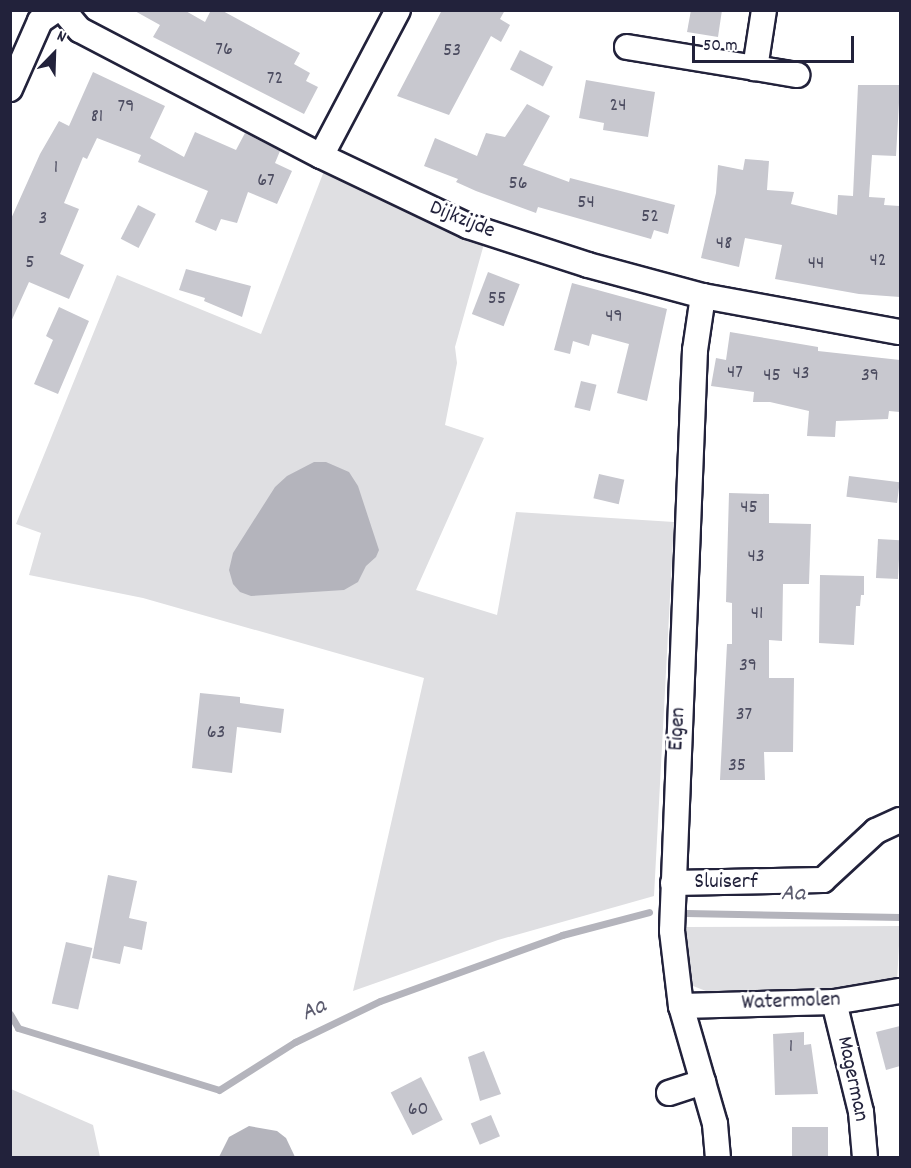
<!DOCTYPE html>
<html>
<head>
<meta charset="utf-8">
<style>
  body { margin:0 }
  #map { position:relative; width:911px; height:1168px; overflow:hidden; background:#fff; font-family:Dekko,sans-serif }
  div>[style] { position:absolute }
  .green>* { inset:0; background:#dfdfe2 }
  .water>* { inset:0; background:#b4b4bc }
  .stream>* { height:7px; margin:-3.5px; padding:0 3.5px; transform-origin:3.5px; border-radius:3.5px; background:#b4b4bc }
  .building>* { inset:0; background:#c8c8cf; transform-origin:0 0 }
  .roads { filter:drop-shadow(2px 0 #22223b) drop-shadow(-2px 0 #22223b) drop-shadow(0 2px #22223b) drop-shadow(0 -2px #22223b) }
  .minor>* { height:24px; margin:-12px; padding:0 12px; transform-origin:12px; border-radius:12px; background:#fff }
  span { translate:-50% -50%; white-space:nowrap; text-align:center; line-height:1.15; -webkit-text-stroke:6px #fff; paint-order:stroke }
  .number-label { font-size:20px; color:#4c4c60 }
  .number-label span { -webkit-text-stroke-width:0 }
  .street-label { font-size:22px; color:#22223b }
  .water-label { font-size:24px; color:#5c5c6f; font-style:italic }
  .frame { position:absolute; inset:0; border:12px solid #22223b; pointer-events:none }
  .north { position:absolute; left:24px; top:24px; width:60px; height:60px; -webkit-text-stroke:4px #fff; paint-order:stroke; rotate:23deg; font-size:16px; font-weight:700; line-height:24px; text-align:center; color:#22223b }
  .north::after { content:''; display:block; margin:auto; width:21px; height:27px; background:#22223b; clip-path:polygon(50% 0,100% 100%,50% 72%,0 100%) }
  .scale { position:absolute; left:692px; top:36px; width:162px; height:27px; box-sizing:border-box; border:3px solid #22223b; border-top:0; padding-left:8px; font-size:18px; line-height:21px; white-space:nowrap; color:#22223b; -webkit-text-stroke:4px #fff; paint-order:stroke }
</style>
</head>
<body>
<div id="map">
  <div class="green">
    <i style="clip-path:polygon(324px 171px,484px 244px,455px 347px,457px 363px,445px 425px,484px 438px,416px 590px,497px 615px,516px 512px,674px 522px,654px 896px,498px 940px,353px 991px,424px 678px,143px 598px,29px 575px,41px 533px,16px 524px,117px 275px,261px 334px)"></i>
    <i style="clip-path:polygon(900px 926px,897px 982px,795px 992px,706px 991px,693px 986px,686px 975px,686px 927px)"></i>
    <i style="clip-path:polygon(11px 1089px,93px 1125px,100px 1157px,11px 1157px)"></i>
  </div>
  <div class="water">
    <i style="clip-path:polygon(314px 462px,326px 462px,349px 472px,358px 486px,379px 550px,376px 557px,366px 566px,358px 582px,344px 590px,251px 596px,240px 592px,233px 584px,229px 570px,233px 553px,275px 487px,287px 476px)"></i>
    <i style="clip-path:polygon(249px 1126px,277px 1131px,286px 1138px,295px 1157px,219px 1157px,229px 1137px)"></i>
  </div>
  <div class="stream">
    <i style="left:686px;top:913px;width:214px;rotate:1.1deg"></i>
    <i style="left:10px;top:1014px;width:16px;rotate:60deg"></i>
    <i style="left:18px;top:1028px;width:210px;rotate:17.1deg"></i>
    <i style="left:219px;top:1090px;width:90px;rotate:-32.3deg"></i>
    <i style="left:295px;top:1042px;width:94px;rotate:-25.8deg"></i>
    <i style="left:380px;top:1001px;width:194px;rotate:-19.9deg"></i>
    <i style="left:562px;top:935px;width:90px;rotate:-14.8deg"></i>
  </div>
  <div class="building">
    <i style="clip-path:polygon(133px 10px,184px 10px,205px 22px,211px 10px,221px 10px,300px 53px,294px 64px,310px 73px,306px 81px,318px 87px,304px 114px,153px 37px,160px 25px)"></i>
    <i style="clip-path:polygon(442px 10px,505px 10px,500px 19px,510px 25px,501px 42px,491px 36px,449px 115px,397px 96px)"></i>
    <i style="clip-path:polygon(691px 10px,722px 10px,718px 37px,687px 32px)"></i>
    <i style="left:520px;top:50px;width:37px;height:22px;rotate:27deg"></i>
    <i style="clip-path:polygon(93px 72px,165px 106px,150px 138px,184px 157px,195px 132px,236px 150px,245px 133px,280px 151px,275px 163px,292px 171px,277px 204px,248px 192px,237px 223px,221px 219px,216px 231px,195px 222px,208px 191px,138px 162px,141px 155px,97px 138px,87px 159px,83px 157px,64px 203px,79px 209px,60px 254px,84px 265px,69px 299px,29px 282px,10px 324px,10px 221px,40px 154px,59px 121px,69px 126px)"></i>
    <i style="clip-path:polygon(586px 80px,655px 92px,648px 137px,603px 130px,604px 123px,579px 118px)"></i>
    <i style="clip-path:polygon(858px 85px,900px 85px,896px 156px,872px 155px,869px 197px,885px 198px,884px 205px,900px 206px,900px 297px,859px 294px,775px 279px,782px 245px,745px 238px,739px 267px,701px 258px,716px 193px,718px 165px,743px 170px,745px 159px,769px 161px,767px 190px,794px 192px,791px 204px,837px 215px,838px 195px,853px 196px)"></i>
    <i style="clip-path:polygon(527px 104px,550px 116px,523px 165px,569px 182px,570px 178px,675px 205px,668px 234px,654px 230px,651px 239px,538px 207px,536px 213px,476px 191px,456px 182px,458px 179px,424px 166px,435px 138px,477px 156px,486px 133px,505px 137px)"></i>
    <i style="left:138px;top:205px;width:20px;height:38px;rotate:27deg"></i>
    <i style="clip-path:polygon(186px 269px,251px 286px,242px 317px,204px 301px,205px 298px,179px 290px)"></i>
    <i style="left:488px;top:272px;width:34px;height:45px;rotate:21deg"></i>
    <i style="clip-path:polygon(572px 283px,667px 309px,647px 401px,617px 393px,629px 344px,592px 334px,589px 346px,573px 341px,570px 354px,554px 350px)"></i>
    <i style="clip-path:polygon(59px 307px,89px 321px,58px 394px,34px 384px,53px 340px,46px 336px)"></i>
    <i style="clip-path:polygon(730px 332px,818px 347px,818px 351px,900px 360px,900px 412px,889px 411px,888px 419px,836px 421px,835px 437px,807px 436px,809px 411px,770px 402px,753px 402px,754px 392px,711px 386px,716px 358px,726px 360px)"></i>
    <i style="left:581px;top:381px;width:16px;height:27px;rotate:14deg"></i>
    <i style="left:599px;top:474px;width:26px;height:25px;rotate:13deg"></i>
    <i style="left:849px;top:476px;width:51px;height:21px;rotate:7deg"></i>
    <i style="clip-path:polygon(729px 493px,769px 494px,769px 523px,811px 524px,809px 584px,783px 584px,782px 641px,769px 640px,769px 678px,794px 678px,793px 752px,764px 752px,765px 780px,720px 780px,727px 644px,732px 644px,732px 603px,726px 602px)"></i>
    <i style="left:878px;top:539px;width:22px;height:39px;rotate:3deg"></i>
    <i style="clip-path:polygon(820px 575px,864px 576px,864px 595px,861px 595px,860px 606px,856px 606px,854px 645px,819px 643px)"></i>
    <i style="clip-path:polygon(200px 693px,240px 697px,240px 703px,284px 709px,281px 733px,237px 727px,232px 773px,192px 768px)"></i>
    <i style="clip-path:polygon(108px 875px,137px 881px,129px 918px,147px 922px,142px 950px,124px 946px,120px 964px,92px 958px)"></i>
    <i style="left:66px;top:942px;width:27px;height:63px;rotate:13deg"></i>
    <i style="clip-path:polygon(900px 1026px,900px 1066px,886px 1070px,876px 1032px)"></i>
    <i style="clip-path:polygon(804px 1032px,804px 1045px,811px 1044px,818px 1094px,775px 1095px,773px 1034px)"></i>
    <i style="clip-path:polygon(484px 1051px,501px 1094px,480px 1101px,468px 1057px)"></i>
    <i style="left:421px;top:1077px;width:48px;height:34px;rotate:63deg"></i>
    <i style="left:491px;top:1115px;width:23px;height:22px;rotate:67deg"></i>
    <i style="left:792px;top:1127px;width:36px;height:31px"></i>
  </div>
  <div class="roads">
    <div class="minor">
      <i style="left:63px;top:10px;width:26px;rotate:50deg"></i>
      <i style="left:80px;top:30px;width:272px;rotate:27.6deg"></i>
      <i style="left:321px;top:156px;width:163px;rotate:25.5deg"></i>
      <i style="left:468px;top:226px;width:126px;rotate:18deg"></i>
      <i style="left:588px;top:265px;width:119px;rotate:15.1deg"></i>
      <i style="left:703px;top:296px;width:200px;rotate:10.4deg"></i>
      <i style="left:764px;top:10px;width:59px;rotate:98.8deg"></i>
      <i style="left:755px;top:68px;width:43px;rotate:9.5deg"></i>
      <i style="left:627px;top:47px;width:130px;rotate:9.3deg"></i>
      <i style="left:10px;top:89px;width:74px;rotate:-66.2deg"></i>
      <i style="left:40px;top:21px;width:19px;rotate:-35deg"></i>
      <i style="left:321px;top:156px;width:165px;rotate:-62.2deg"></i>
      <i style="left:703px;top:296px;width:55px;rotate:98.4deg"></i>
      <i style="left:695px;top:350px;width:581px;rotate:92.27deg"></i>
      <i style="left:672px;top:931px;width:76px;rotate:83.2deg"></i>
      <i style="left:681px;top:1006px;width:123px;rotate:73.9deg"></i>
      <i style="left:715px;top:1124px;width:34px;rotate:85deg"></i>
      <i style="left:673px;top:883px;width:150px;rotate:-1.1deg"></i>
      <i style="left:823px;top:880px;width:72px;rotate:-42.8deg"></i>
      <i style="left:876px;top:831px;width:26px;rotate:-25deg"></i>
      <i style="left:834px;top:1002px;width:113px;rotate:76.2deg"></i>
      <i style="left:861px;top:1112px;width:46px;rotate:85deg"></i>
      <i style="left:681px;top:1006px;width:153px;rotate:-1.5deg"></i>
      <i style="left:834px;top:1002px;width:67px;rotate:-9.5deg"></i>
      <i style="left:669px;top:1093px;width:36px;rotate:-18deg"></i>
    </div>
  </div>
  <div class="number-label">
    <span style="left:224px;top:50px">76</span>
    <span style="left:452px;top:51px">53</span>
    <span style="left:275px;top:79px">72</span>
    <span style="left:618px;top:106px">24</span>
    <span style="left:126px;top:107px">79</span>
    <span style="left:97px;top:117px">81</span>
    <span style="left:56px;top:168px">1</span>
    <span style="left:266px;top:181px">67</span>
    <span style="left:518px;top:184px">56</span>
    <span style="left:586px;top:203px">54</span>
    <span style="left:650px;top:217px">52</span>
    <span style="left:43px;top:219px">3</span>
    <span style="left:724px;top:244px">48</span>
    <span style="left:878px;top:261px">42</span>
    <span style="left:30px;top:263px">5</span>
    <span style="left:816px;top:264px">44</span>
    <span style="left:497px;top:299px">55</span>
    <span style="left:614px;top:317px">49</span>
    <span style="left:735px;top:373px">47</span>
    <span style="left:801px;top:374px">43</span>
    <span style="left:772px;top:376px">45</span>
    <span style="left:870px;top:376px">39</span>
    <span style="left:749px;top:508px">45</span>
    <span style="left:756px;top:557px">43</span>
    <span style="left:757px;top:614px">41</span>
    <span style="left:748px;top:666px">39</span>
    <span style="left:744px;top:715px">37</span>
    <span style="left:216px;top:733px">63</span>
    <span style="left:737px;top:766px">35</span>
    <span style="left:791px;top:1047px">1</span>
    <span style="left:418px;top:1110px">60</span>
  </div>
  <div class="street-label">
    <span style="left:462px;top:220px;rotate:22deg">Dijkzijde</span>
    <span style="left:678px;top:729px;rotate:-87deg">Eigen</span>
    <span style="left:726px;top:883px">Sluiserf</span>
    <span style="left:791px;top:1002px;rotate:-2deg">Watermolen</span>
    <span style="left:852px;top:1079px;rotate:78deg">Magerman</span>
  </div>
  <div class="water-label">
    <span style="left:793px;top:895px;rotate:1deg">Aa</span>
    <span style="left:314px;top:1011px;rotate:-26deg">Aa</span>
  </div>
  <div class="frame"></div>
  <div class="north">N</div>
  <div class="scale">50 m</div>
</div>
</body>
</html>
